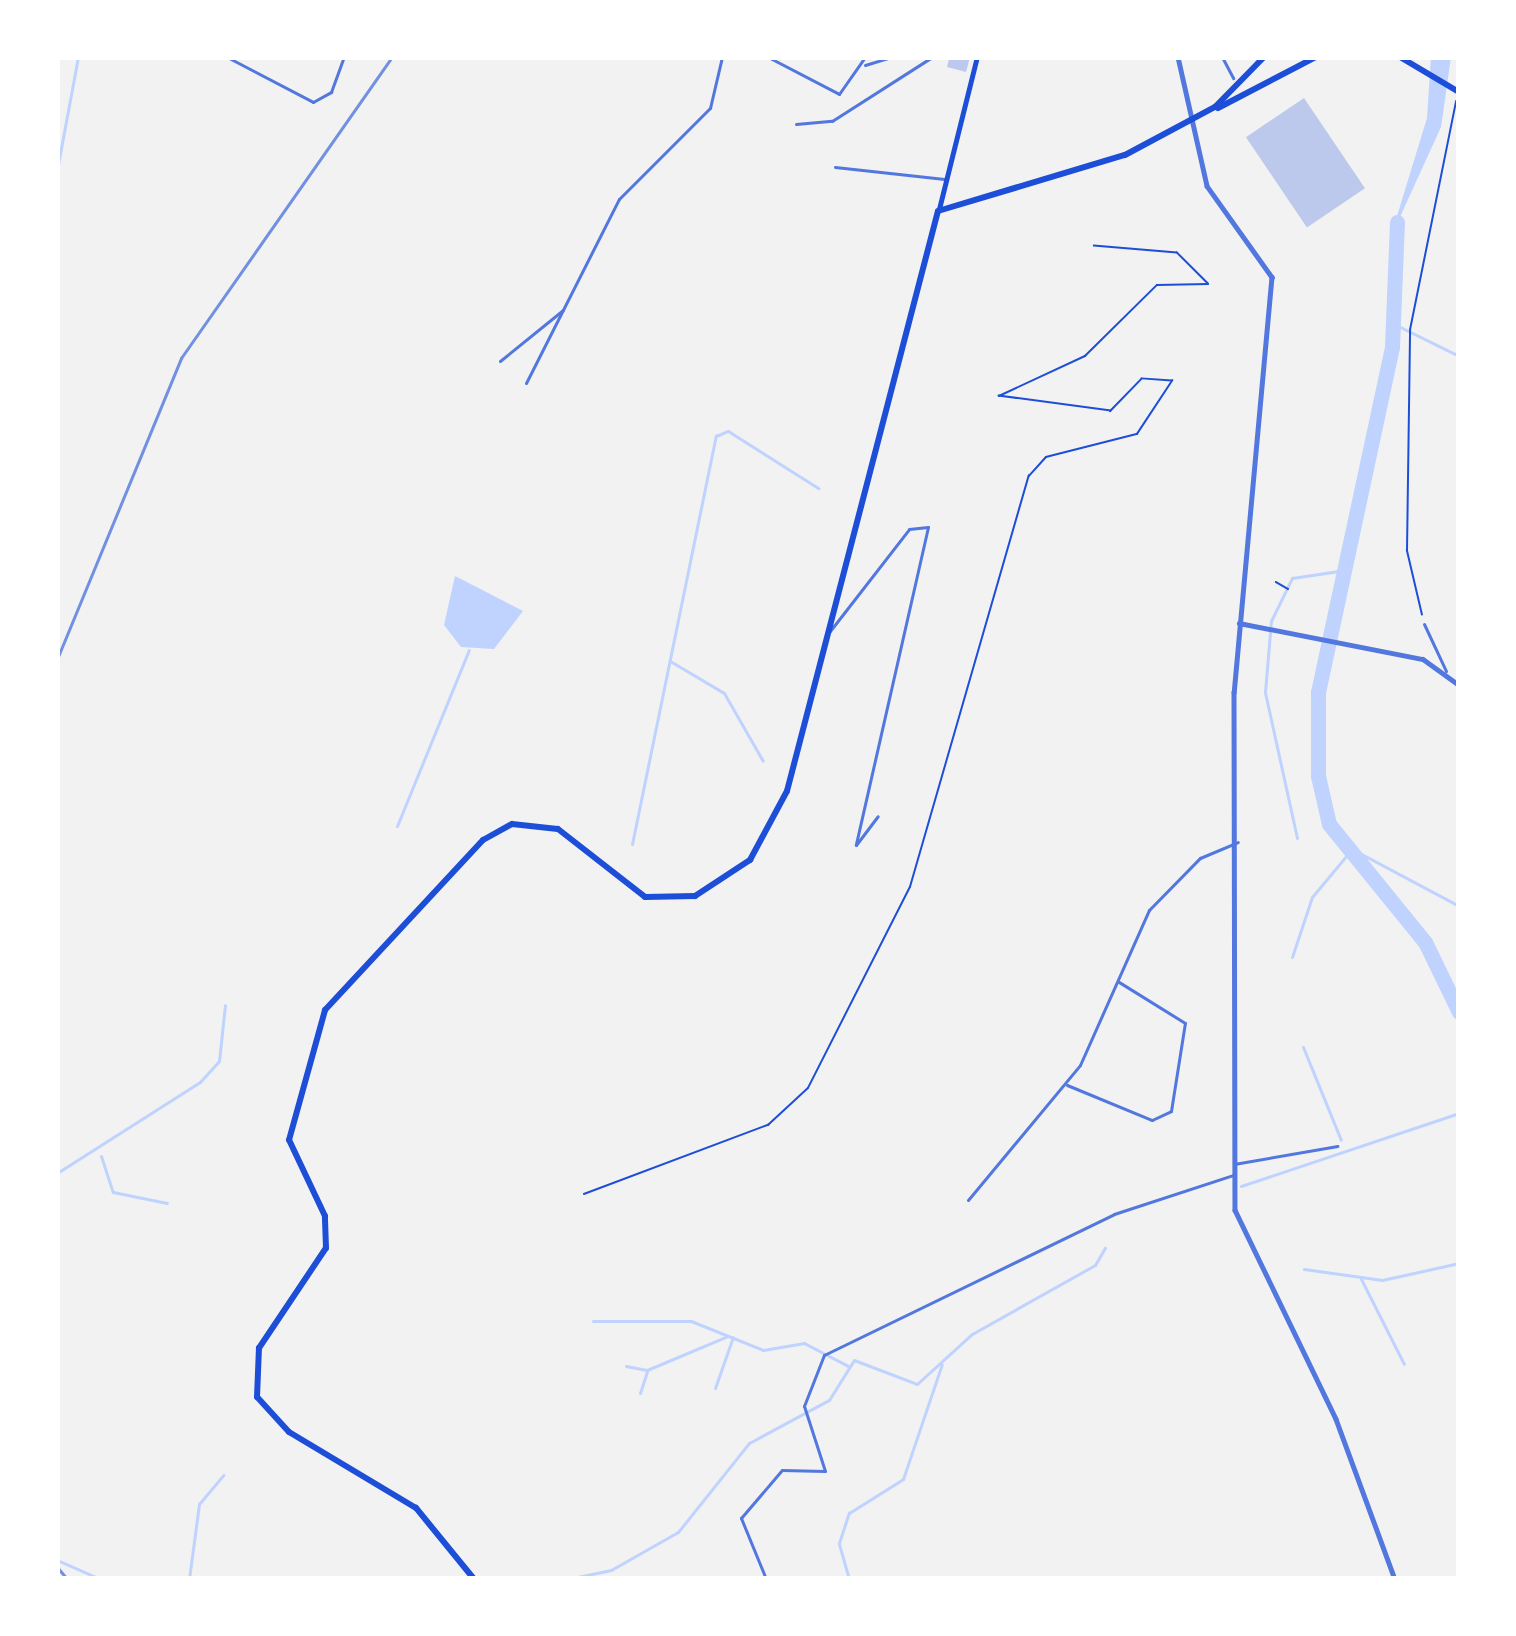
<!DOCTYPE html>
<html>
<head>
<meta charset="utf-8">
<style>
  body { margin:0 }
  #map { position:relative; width:1516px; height:1636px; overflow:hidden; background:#f2f2f2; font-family:Overpass,sans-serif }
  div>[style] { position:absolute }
  .water>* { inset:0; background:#bfd3fe }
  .stream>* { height:3px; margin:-1.5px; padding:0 1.5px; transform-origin:1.5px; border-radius:1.5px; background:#bfd3fe }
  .river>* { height:15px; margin:-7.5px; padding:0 7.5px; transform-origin:7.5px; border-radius:7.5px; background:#bfd3fe }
  .building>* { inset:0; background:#bdc9ec; transform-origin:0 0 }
  .path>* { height:1.5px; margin:-0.75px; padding:0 0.75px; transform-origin:0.75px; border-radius:0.75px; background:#1d4ed8 }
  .minor>* { height:3px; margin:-1.5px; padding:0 1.5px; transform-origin:1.5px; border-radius:1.5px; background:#5277de }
  .tertiary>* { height:4.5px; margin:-2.25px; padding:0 2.25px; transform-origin:2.25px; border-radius:2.25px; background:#5277de }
  .secondary>* { height:4.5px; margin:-2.25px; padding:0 2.25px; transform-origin:2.25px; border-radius:2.25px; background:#1d4ed8 }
  .primary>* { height:6px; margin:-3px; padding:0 3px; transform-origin:3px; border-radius:3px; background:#1d4ed8 }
  .rail>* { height:3px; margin:-1.5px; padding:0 1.5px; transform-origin:1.5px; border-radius:1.5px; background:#7290e2 }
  span { translate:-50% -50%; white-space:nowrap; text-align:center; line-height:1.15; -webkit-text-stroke:12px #fff; paint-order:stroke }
  .frame { position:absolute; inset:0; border:60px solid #fff; pointer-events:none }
</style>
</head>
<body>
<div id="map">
  <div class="water">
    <i style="clip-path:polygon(1431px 57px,1451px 57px,1441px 127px,1390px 239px,1427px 118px)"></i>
    <i style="clip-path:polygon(455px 576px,523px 611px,494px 649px,461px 647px,444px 625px)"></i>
  </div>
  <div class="stream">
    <i style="left:57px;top:170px;width:115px;rotate:-79.5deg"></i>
    <i style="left:1392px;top:323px;width:75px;rotate:26.2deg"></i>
    <i style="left:670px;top:661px;width:63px;rotate:30.7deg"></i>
    <i style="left:724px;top:693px;width:78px;rotate:60.2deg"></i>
    <i style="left:397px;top:826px;width:190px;rotate:-67.8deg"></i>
    <i style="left:1297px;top:838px;width:149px;rotate:-102.4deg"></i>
    <i style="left:1265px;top:692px;width:71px;rotate:-85.2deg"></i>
    <i style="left:1271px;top:621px;width:48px;rotate:-64deg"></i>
    <i style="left:1292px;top:578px;width:54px;rotate:-8.6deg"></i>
    <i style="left:632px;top:844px;width:417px;rotate:-78.4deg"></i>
    <i style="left:716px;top:436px;width:13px;rotate:-23deg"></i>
    <i style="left:728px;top:431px;width:107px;rotate:32.3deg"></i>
    <i style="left:1292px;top:957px;width:63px;rotate:-71.6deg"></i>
    <i style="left:1312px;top:897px;width:62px;rotate:-50.2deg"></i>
    <i style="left:1352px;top:849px;width:121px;rotate:28deg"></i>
    <i style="left:1303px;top:1047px;width:100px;rotate:67.8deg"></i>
    <i style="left:101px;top:1156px;width:38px;rotate:72deg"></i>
    <i style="left:113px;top:1192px;width:55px;rotate:11.5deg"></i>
    <i style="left:57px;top:1173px;width:169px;rotate:-32.5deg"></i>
    <i style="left:200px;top:1082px;width:28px;rotate:-48deg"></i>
    <i style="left:219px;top:1061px;width:56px;rotate:-83.9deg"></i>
    <i style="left:1241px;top:1186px;width:230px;rotate:-18.5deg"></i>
    <i style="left:1304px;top:1269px;width:79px;rotate:8deg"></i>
    <i style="left:1382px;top:1280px;width:79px;rotate:-12.4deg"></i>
    <i style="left:1361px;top:1279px;width:95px;rotate:63.2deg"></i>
    <i style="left:593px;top:1321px;width:98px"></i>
    <i style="left:691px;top:1321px;width:78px;rotate:21.9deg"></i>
    <i style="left:763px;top:1350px;width:42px;rotate:-9.7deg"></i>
    <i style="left:804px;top:1343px;width:50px;rotate:27.6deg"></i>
    <i style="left:626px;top:1366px;width:21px;rotate:11deg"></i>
    <i style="left:647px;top:1370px;width:88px;rotate:-22.8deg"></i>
    <i style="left:715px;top:1388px;width:54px;rotate:-70.6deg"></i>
    <i style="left:640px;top:1393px;width:22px;rotate:-72deg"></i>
    <i style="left:57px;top:1560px;width:47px;rotate:23.8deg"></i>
    <i style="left:189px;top:1579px;width:76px;rotate:-82.4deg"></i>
    <i style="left:199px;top:1504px;width:38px;rotate:-50deg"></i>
    <i style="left:568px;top:1579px;width:44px;rotate:-11.8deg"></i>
    <i style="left:611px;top:1570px;width:77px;rotate:-29.6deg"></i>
    <i style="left:678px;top:1532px;width:114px;rotate:-51.4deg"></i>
    <i style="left:749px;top:1443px;width:91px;rotate:-28.3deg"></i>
    <i style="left:829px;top:1400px;width:47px;rotate:-58deg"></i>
    <i style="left:854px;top:1360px;width:67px;rotate:20.9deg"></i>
    <i style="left:917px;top:1384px;width:74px;rotate:-42.3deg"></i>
    <i style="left:972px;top:1334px;width:141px;rotate:-29.3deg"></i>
    <i style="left:1095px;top:1265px;width:20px;rotate:-60deg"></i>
    <i style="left:849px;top:1579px;width:37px;rotate:-106deg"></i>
    <i style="left:839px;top:1543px;width:32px;rotate:-72deg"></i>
    <i style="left:849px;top:1513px;width:64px;rotate:-32.2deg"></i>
    <i style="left:903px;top:1479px;width:121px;rotate:-71.3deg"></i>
  </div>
  <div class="river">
    <i style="left:1397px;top:222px;width:125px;rotate:92.3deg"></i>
    <i style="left:1392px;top:347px;width:353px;rotate:102.1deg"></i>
    <i style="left:1318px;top:692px;width:84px;rotate:90deg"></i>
    <i style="left:1318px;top:776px;width:49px;rotate:77.1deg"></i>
    <i style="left:1329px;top:824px;width:152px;rotate:50.9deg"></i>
    <i style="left:1425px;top:942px;width:78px;rotate:64.1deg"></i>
  </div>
  <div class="building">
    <i style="clip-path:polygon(970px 57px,966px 72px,947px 67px,949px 59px)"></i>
    <i style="left:1304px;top:98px;width:109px;height:70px;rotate:56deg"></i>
  </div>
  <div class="path">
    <i style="left:1276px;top:582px;width:14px;rotate:30deg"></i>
    <i style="left:1422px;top:615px;width:66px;rotate:-103.2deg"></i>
    <i style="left:1407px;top:551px;width:221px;rotate:-89.2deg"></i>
    <i style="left:1410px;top:330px;width:233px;rotate:-78.6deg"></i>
    <i style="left:584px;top:1194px;width:197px;rotate:-20.6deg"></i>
    <i style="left:768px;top:1125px;width:54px;rotate:-42.8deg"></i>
    <i style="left:808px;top:1088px;width:225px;rotate:-63.1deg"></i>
    <i style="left:910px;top:887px;width:428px;rotate:-73.9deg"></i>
    <i style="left:1029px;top:476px;width:25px;rotate:-48deg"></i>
    <i style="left:1046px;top:457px;width:94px;rotate:-14.2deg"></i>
    <i style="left:1137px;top:434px;width:64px;rotate:-56.6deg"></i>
    <i style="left:1172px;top:381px;width:30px;rotate:-176deg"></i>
    <i style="left:1142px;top:379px;width:45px;rotate:134.1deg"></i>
    <i style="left:1111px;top:411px;width:113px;rotate:-172.4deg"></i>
    <i style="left:999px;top:396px;width:95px;rotate:-24.9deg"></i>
    <i style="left:1085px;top:356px;width:101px;rotate:-44.6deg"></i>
    <i style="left:1157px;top:285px;width:51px;rotate:-1.1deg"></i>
    <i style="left:1208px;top:284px;width:44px;rotate:-135deg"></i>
    <i style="left:1177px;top:253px;width:83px;rotate:-175.2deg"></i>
  </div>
  <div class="minor">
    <i style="left:227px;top:57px;width:97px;rotate:27.6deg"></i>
    <i style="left:313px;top:102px;width:21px;rotate:-29deg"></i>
    <i style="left:331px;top:92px;width:37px;rotate:-70deg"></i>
    <i style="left:768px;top:57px;width:80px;rotate:27.5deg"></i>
    <i style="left:839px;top:94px;width:45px;rotate:-54.9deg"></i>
    <i style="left:1222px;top:57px;width:24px;rotate:62deg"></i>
    <i style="left:865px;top:65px;width:28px;rotate:-17deg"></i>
    <i style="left:796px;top:124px;width:36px;rotate:-5deg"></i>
    <i style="left:832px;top:121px;width:119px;rotate:-32.6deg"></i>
    <i style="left:835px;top:167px;width:110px;rotate:6.3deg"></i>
    <i style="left:500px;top:361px;width:81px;rotate:-39deg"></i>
    <i style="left:526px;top:383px;width:206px;rotate:-63.2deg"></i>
    <i style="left:619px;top:199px;width:129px;rotate:-45deg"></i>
    <i style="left:710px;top:108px;width:52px;rotate:-76.8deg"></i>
    <i style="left:1424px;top:624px;width:52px;rotate:64.9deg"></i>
    <i style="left:830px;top:631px;width:129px;rotate:-52.2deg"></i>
    <i style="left:909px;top:529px;width:19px;rotate:-6deg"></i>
    <i style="left:928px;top:527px;width:326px;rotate:102.8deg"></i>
    <i style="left:856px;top:845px;width:36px;rotate:-53deg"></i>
    <i style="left:1067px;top:1085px;width:92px;rotate:22.4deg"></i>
    <i style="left:1152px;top:1120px;width:21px;rotate:-25deg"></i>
    <i style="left:1171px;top:1111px;width:89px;rotate:-81deg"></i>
    <i style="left:1185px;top:1023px;width:78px;rotate:-148.2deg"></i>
    <i style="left:1234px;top:1164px;width:105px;rotate:-9.9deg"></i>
    <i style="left:968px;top:1200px;width:175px;rotate:-50.3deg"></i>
    <i style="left:1080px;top:1065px;width:170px;rotate:-66deg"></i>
    <i style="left:1149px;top:910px;width:73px;rotate:-45.6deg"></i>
    <i style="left:1200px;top:858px;width:41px;rotate:-22.8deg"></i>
    <i style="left:766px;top:1579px;width:66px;rotate:-112.3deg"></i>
    <i style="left:741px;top:1518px;width:63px;rotate:-49.5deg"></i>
    <i style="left:782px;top:1470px;width:43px;rotate:1.3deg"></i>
    <i style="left:825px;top:1471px;width:68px;rotate:-107.9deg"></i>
    <i style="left:804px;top:1406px;width:55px;rotate:-68.6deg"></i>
    <i style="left:824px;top:1355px;width:322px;rotate:-25.9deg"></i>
    <i style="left:1114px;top:1214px;width:125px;rotate:-18.1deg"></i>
  </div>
  <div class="tertiary">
    <i style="left:1178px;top:57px;width:132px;rotate:77.3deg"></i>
    <i style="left:1207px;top:186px;width:112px;rotate:54.5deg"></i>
    <i style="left:1272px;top:277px;width:417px;rotate:95.2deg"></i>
    <i style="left:1234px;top:692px;width:518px;rotate:89.89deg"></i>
    <i style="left:1235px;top:1210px;width:232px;rotate:64.2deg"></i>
    <i style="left:1336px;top:1419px;width:171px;rotate:69.8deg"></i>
    <i style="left:1239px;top:623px;width:187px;rotate:11.1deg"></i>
    <i style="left:1423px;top:659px;width:44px;rotate:35.8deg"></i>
  </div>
  <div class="secondary">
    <i style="left:939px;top:209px;width:157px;rotate:-76deg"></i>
  </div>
  <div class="primary">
    <i style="left:1400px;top:57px;width:69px;rotate:30.7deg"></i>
    <i style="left:1218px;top:108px;width:110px;rotate:-27.5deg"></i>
    <i style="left:474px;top:1579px;width:92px;rotate:-129.2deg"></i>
    <i style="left:416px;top:1508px;width:148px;rotate:-149.1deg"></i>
    <i style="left:289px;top:1432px;width:47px;rotate:-132.4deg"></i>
    <i style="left:257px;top:1397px;width:49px;rotate:-87.7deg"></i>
    <i style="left:259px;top:1348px;width:120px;rotate:-56.2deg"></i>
    <i style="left:326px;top:1248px;width:32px;rotate:-92deg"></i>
    <i style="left:325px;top:1216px;width:84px;rotate:-115.3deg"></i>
    <i style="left:289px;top:1140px;width:135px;rotate:-74.5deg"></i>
    <i style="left:325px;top:1010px;width:232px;rotate:-47.1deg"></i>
    <i style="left:483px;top:840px;width:33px;rotate:-29deg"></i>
    <i style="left:512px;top:824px;width:46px;rotate:6.2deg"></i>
    <i style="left:558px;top:829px;width:110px;rotate:38deg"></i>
    <i style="left:645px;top:897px;width:50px;rotate:-1.1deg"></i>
    <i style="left:695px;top:896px;width:66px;rotate:-33.2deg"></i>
    <i style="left:750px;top:860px;width:78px;rotate:-61.8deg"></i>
    <i style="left:787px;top:791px;width:599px;rotate:-75.41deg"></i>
    <i style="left:938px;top:211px;width:195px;rotate:-16.7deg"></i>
    <i style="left:1125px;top:155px;width:102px;rotate:-28.1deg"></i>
    <i style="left:1215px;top:107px;width:70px;rotate:-45.6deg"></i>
  </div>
  <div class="rail">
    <i style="left:57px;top:659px;width:326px;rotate:-67.6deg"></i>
    <i style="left:181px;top:358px;width:368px;rotate:-55deg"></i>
    <i style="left:57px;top:1567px;width:16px;rotate:50deg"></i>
  </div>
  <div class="frame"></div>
</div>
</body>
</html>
